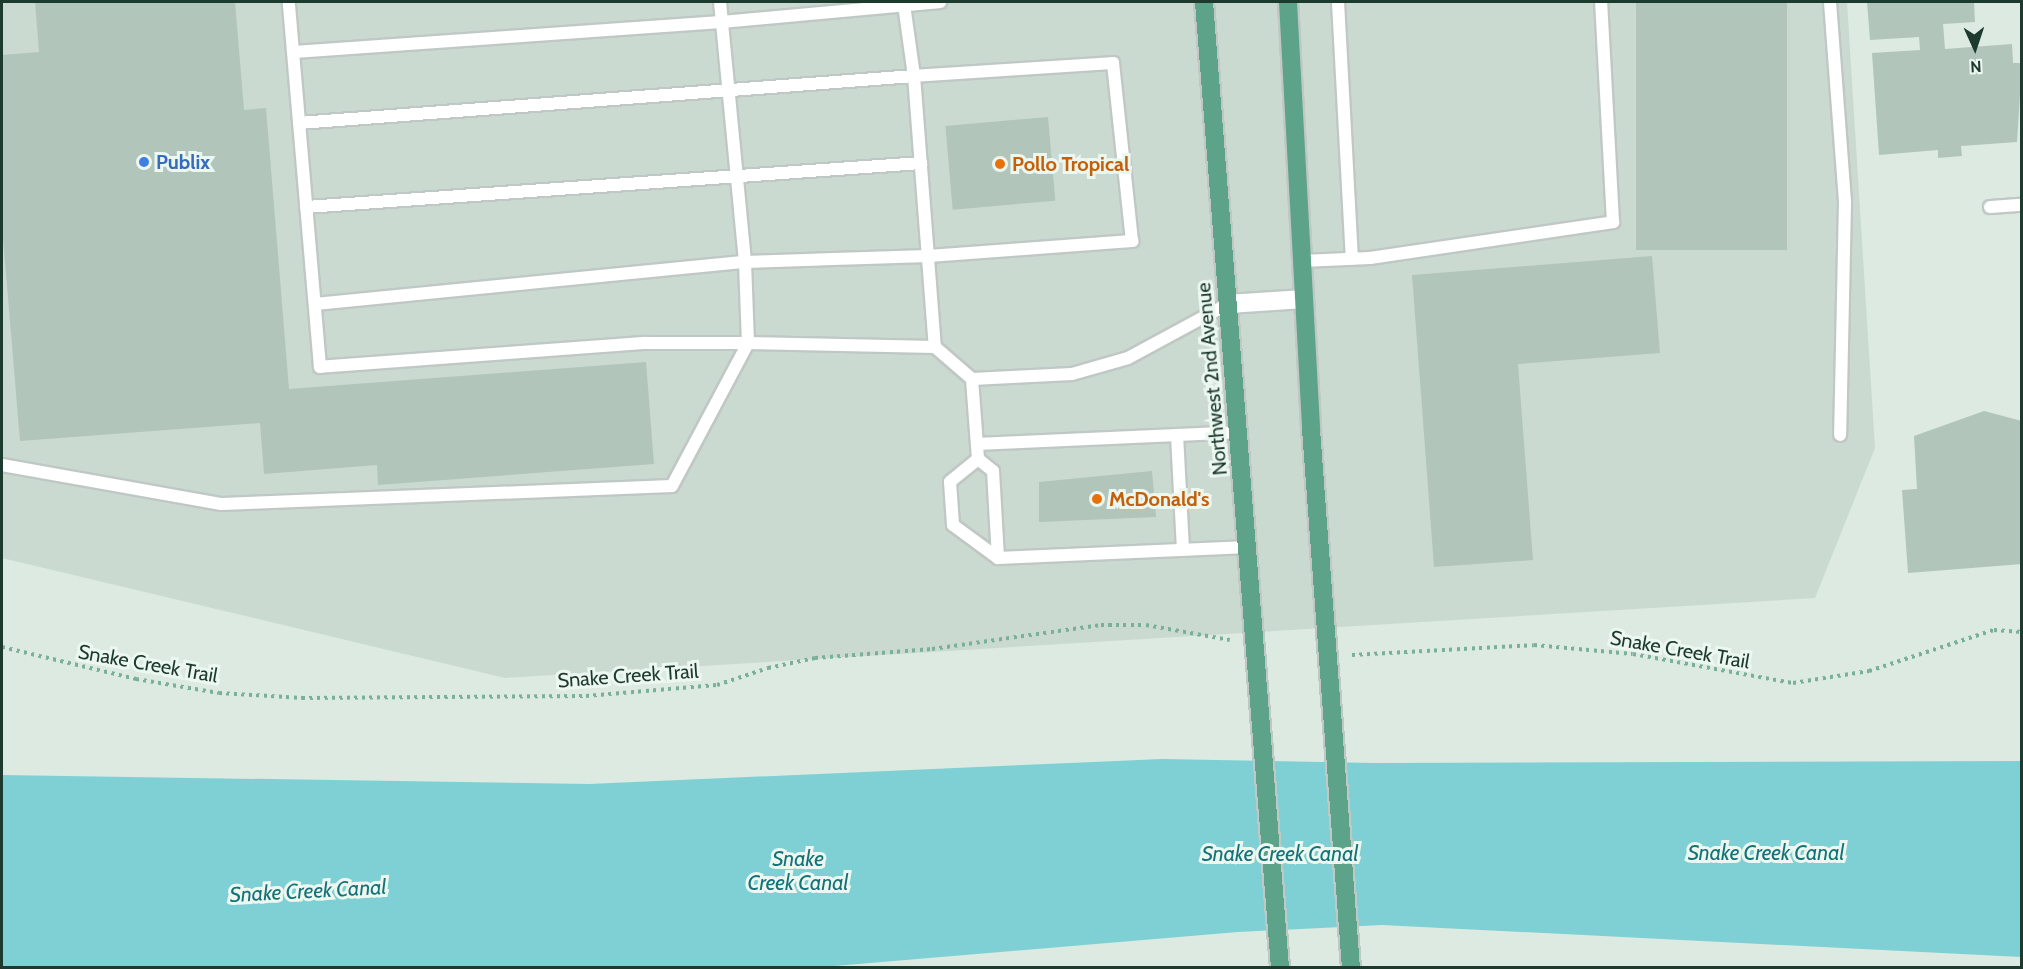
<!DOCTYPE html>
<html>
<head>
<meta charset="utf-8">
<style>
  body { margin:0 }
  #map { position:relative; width:2023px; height:969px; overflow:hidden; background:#dceae2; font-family:Cabin,sans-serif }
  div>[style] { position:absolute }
  .built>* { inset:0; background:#cadad1 }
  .water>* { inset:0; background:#7fd0d4 }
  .building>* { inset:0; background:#b1c5bb; transform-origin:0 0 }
  .path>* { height:4px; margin-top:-2px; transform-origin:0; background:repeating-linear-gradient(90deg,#7ab099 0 3px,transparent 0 7.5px) }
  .roads { filter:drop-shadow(2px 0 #c0c8c5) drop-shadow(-2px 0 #c0c8c5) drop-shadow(0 2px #c0c8c5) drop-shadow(0 -2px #c0c8c5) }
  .lane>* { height:12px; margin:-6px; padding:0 6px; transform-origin:6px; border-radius:6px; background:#fff }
  .street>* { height:18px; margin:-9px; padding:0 9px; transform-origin:9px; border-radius:9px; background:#fff }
  .primary>* { height:18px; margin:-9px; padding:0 9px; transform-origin:9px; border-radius:9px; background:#5da38a }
  .dots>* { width:16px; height:16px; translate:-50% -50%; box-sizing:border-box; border:3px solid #ecf7f0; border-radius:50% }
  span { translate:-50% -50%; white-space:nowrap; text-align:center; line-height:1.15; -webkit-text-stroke:6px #ecf7f0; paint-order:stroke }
  .shop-label { font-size:20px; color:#366cbe; font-weight:700 }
  .left { translate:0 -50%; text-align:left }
  .food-label { font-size:20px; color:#c56008; font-weight:700 }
  .street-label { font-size:20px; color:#1d3a2f }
  .water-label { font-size:21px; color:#147279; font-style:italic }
  .frame { position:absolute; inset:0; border:3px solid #1d3a2f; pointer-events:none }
  .north { position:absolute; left:1945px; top:18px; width:60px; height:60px; -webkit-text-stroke:4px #ecf7f0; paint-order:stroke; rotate:177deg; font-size:16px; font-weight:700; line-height:24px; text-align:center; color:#1d3a2f }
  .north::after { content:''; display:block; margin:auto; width:21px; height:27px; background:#1d3a2f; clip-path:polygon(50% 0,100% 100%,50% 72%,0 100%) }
</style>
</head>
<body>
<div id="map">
  <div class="built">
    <i style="clip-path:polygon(2px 2px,1847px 2px,1875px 448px,1815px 598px,505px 678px,2px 558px)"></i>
  </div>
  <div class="water">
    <i style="clip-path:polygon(1162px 759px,1374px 763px,2021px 761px,2021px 957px,1382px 925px,1238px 932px,811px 968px,2px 967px,2px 775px,589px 784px)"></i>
  </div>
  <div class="building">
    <i style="clip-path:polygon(35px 2px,235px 2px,244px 110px,266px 108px,289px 389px,646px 362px,654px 464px,378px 485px,377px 465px,264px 474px,260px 423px,20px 441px,2px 226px,2px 55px,39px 52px)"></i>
    <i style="left:1636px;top:2px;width:151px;height:248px"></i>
    <i style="clip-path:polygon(1867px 2px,1974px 2px,1975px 22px,1943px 24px,1945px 49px,2012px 44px,2013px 63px,2022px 63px,2017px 142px,1961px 146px,1962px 156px,1938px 158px,1938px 150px,1879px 155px,1872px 53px,1920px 50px,1919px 37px,1870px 40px)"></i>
    <i style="left:1048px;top:117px;width:84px;height:103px;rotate:85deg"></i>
    <i style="clip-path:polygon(1652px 256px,1660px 353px,1518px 364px,1533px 560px,1434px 567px,1412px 275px)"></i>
    <i style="clip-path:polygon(1984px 411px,2022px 421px,2022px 564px,1908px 573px,1902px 490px,1917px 489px,1914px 436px)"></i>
    <i style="clip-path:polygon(1152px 471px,1156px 517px,1039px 522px,1039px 482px)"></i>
  </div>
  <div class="path">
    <i style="left:2px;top:647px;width:138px;rotate:13.4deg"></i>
    <i style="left:136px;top:679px;width:84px;rotate:9.6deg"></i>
    <i style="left:219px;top:693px;width:83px;rotate:3.4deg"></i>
    <i style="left:302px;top:698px;width:284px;rotate:-0.4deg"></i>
    <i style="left:586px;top:696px;width:131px;rotate:-4.8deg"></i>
    <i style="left:717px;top:685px;width:54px;rotate:-18.4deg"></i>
    <i style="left:768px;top:668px;width:48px;rotate:-12deg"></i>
    <i style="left:815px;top:658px;width:117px;rotate:-4.4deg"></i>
    <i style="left:932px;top:649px;width:171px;rotate:-8.1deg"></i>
    <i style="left:1101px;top:625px;width:45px"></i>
    <i style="left:1146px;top:625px;width:85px;rotate:10.1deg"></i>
    <i style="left:1352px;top:655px;width:182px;rotate:-3.1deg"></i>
    <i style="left:1534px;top:645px;width:99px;rotate:5.2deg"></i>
    <i style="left:1633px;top:654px;width:163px;rotate:10.3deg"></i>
    <i style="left:1793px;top:683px;width:77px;rotate:-9deg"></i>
    <i style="left:1869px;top:671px;width:132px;rotate:-18.2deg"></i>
    <i style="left:1994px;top:630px;width:28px;rotate:4deg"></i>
  </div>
  <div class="roads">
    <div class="lane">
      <i style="left:720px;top:2px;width:261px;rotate:84.5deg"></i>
      <i style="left:745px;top:262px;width:81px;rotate:87.9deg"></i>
      <i style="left:748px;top:343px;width:187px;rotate:1.2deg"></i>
      <i style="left:935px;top:347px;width:49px;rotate:40.9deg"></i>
      <i style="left:972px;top:379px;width:100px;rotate:-2.9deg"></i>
      <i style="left:1072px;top:374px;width:58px;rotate:-15.9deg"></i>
      <i style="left:1128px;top:358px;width:114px;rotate:-28.4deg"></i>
      <i style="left:1338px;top:2px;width:257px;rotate:86.9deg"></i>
      <i style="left:1830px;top:2px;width:201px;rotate:85.7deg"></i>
      <i style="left:1845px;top:202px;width:233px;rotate:91.2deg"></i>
      <i style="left:293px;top:52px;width:430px;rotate:-4deg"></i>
      <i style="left:722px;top:22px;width:219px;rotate:-5.2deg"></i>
      <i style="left:299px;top:123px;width:617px;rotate:-4.37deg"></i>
      <i style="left:914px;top:76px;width:272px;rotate:85.6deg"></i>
      <i style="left:306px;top:207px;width:617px;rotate:-4.09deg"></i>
      <i style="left:1990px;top:207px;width:32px;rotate:-4deg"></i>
      <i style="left:1302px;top:261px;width:68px;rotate:-2.5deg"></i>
      <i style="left:1370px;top:258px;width:246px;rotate:-8.4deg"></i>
      <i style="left:1613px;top:222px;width:220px;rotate:-93.1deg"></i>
      <i style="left:315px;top:304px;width:432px;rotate:-5.6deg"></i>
      <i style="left:745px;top:262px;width:183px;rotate:-1.9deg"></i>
      <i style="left:928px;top:256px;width:205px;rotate:-4.2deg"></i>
      <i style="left:1132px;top:241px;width:179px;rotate:-96.1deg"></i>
      <i style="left:1113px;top:63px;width:199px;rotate:176.3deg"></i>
      <i style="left:914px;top:76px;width:72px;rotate:-98deg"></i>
      <i style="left:972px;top:379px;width:80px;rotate:85.7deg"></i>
      <i style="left:978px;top:459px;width:19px;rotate:39deg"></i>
      <i style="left:993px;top:471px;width:87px;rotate:86.7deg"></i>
      <i style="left:1177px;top:435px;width:115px;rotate:87deg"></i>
      <i style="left:977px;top:444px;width:261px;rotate:-2.6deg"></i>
      <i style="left:978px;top:459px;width:36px;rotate:141deg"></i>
      <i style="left:950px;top:482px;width:43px;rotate:86deg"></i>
      <i style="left:953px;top:525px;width:56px;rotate:36.3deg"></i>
      <i style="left:998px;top:558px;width:250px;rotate:-2.5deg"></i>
      <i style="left:2px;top:465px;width:223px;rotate:10.1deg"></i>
      <i style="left:222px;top:504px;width:450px;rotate:-2.3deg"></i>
      <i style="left:672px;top:486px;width:162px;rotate:-62deg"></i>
      <i style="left:748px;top:343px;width:104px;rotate:180deg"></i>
      <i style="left:644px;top:343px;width:325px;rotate:175.8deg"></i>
      <i style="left:320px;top:367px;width:366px;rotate:-94.9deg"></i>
    </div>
    <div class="street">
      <i style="left:1228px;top:304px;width:76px;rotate:-3.8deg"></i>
    </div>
    <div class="primary">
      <i style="left:1204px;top:2px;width:969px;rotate:85.5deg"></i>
      <i style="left:1288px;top:2px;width:428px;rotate:86.9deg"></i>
      <i style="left:1311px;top:429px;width:540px;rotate:85.76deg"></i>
    </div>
  </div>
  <div class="dots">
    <i style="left:144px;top:162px;background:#3f7fe0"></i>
    <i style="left:1000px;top:164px;background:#e8710a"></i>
    <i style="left:1097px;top:499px;background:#e8710a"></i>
  </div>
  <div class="shop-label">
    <span class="left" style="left:156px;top:162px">Publix</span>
  </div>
  <div class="food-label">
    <span class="left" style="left:1012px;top:164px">Pollo Tropical</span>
    <span class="left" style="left:1109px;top:499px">McDonald's</span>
  </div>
  <div class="street-label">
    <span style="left:1212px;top:379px;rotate:-95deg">Northwest 2nd Avenue</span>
    <span style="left:1680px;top:650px;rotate:10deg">Snake Creek Trail</span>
    <span style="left:148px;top:664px;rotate:10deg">Snake Creek Trail</span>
    <span style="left:628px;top:676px;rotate:-4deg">Snake Creek Trail</span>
  </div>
  <div class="water-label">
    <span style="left:1766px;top:853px">Snake Creek Canal</span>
    <span style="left:1280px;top:854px">Snake Creek Canal</span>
    <span style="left:798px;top:871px">Snake<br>Creek Canal</span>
    <span style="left:308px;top:891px;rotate:-3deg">Snake Creek Canal</span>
  </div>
  <div class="frame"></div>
  <div class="north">N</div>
</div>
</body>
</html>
